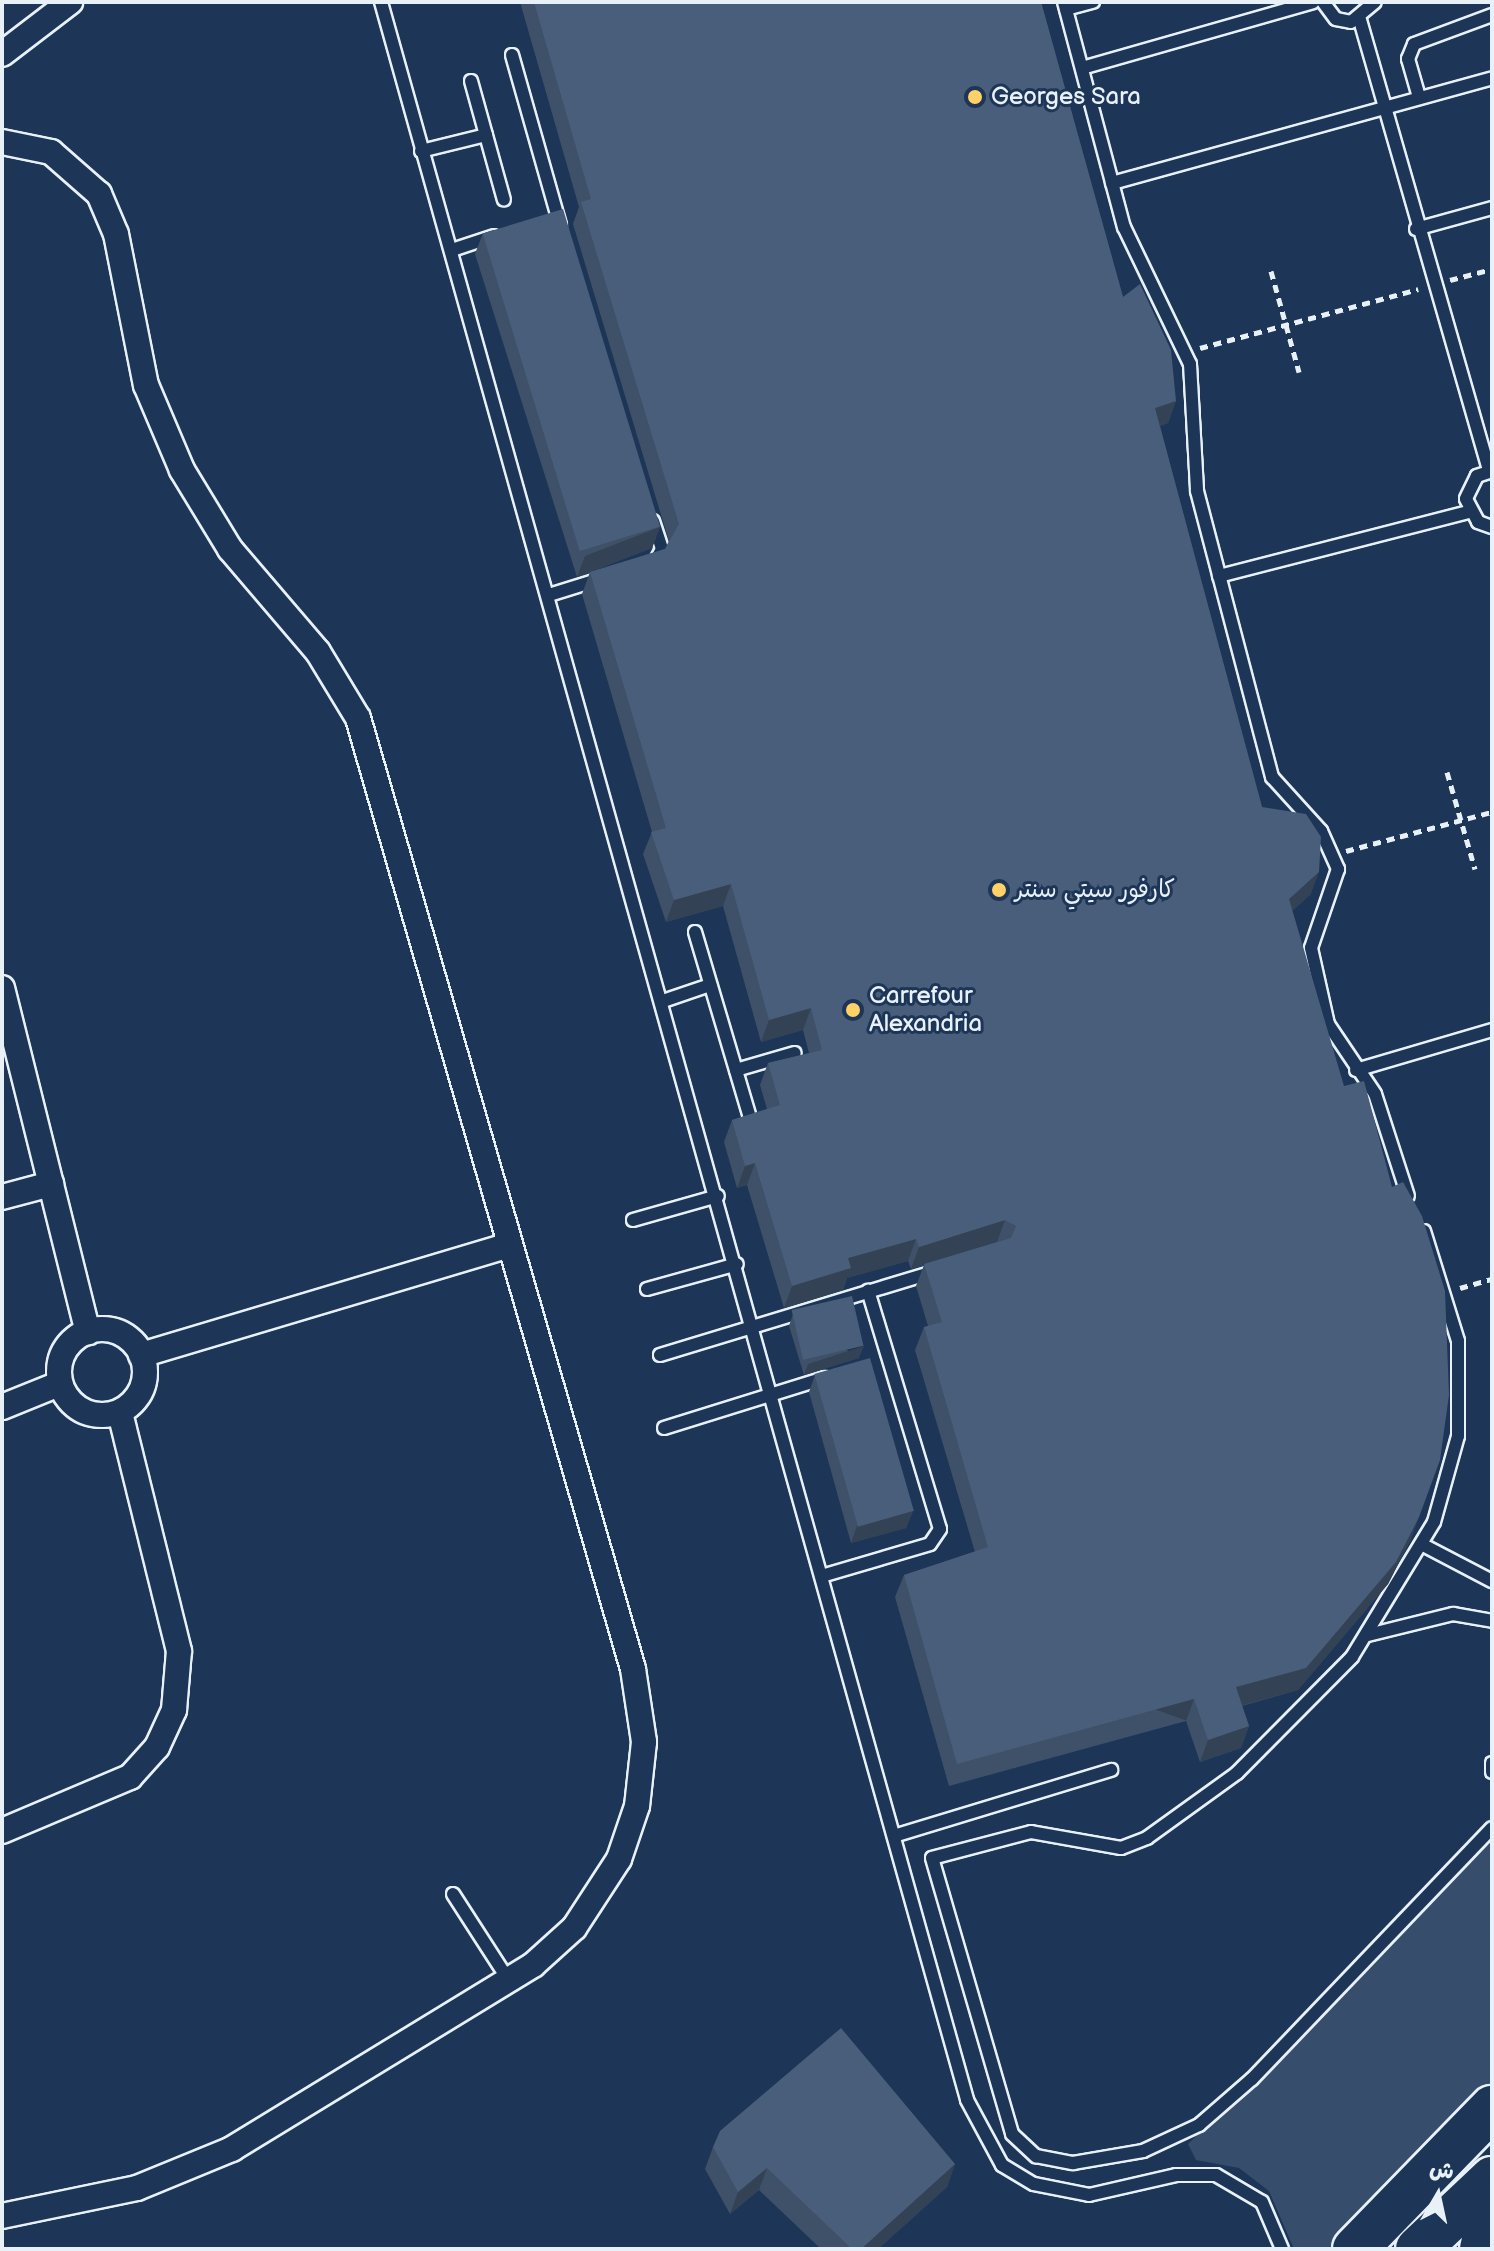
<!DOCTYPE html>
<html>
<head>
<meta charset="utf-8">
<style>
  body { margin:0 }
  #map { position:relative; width:1494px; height:2251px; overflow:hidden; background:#1d3557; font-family:"Balsamiq Sans","Playpen Sans Arabic",sans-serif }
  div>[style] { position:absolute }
  .green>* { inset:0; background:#374d6c }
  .path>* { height:5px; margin-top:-2.5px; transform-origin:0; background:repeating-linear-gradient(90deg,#e8f1f8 0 8px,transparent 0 14px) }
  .roads { filter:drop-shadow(2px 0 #e8f1f8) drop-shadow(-2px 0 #e8f1f8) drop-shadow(0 2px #e8f1f8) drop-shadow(0 -2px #e8f1f8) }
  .lane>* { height:12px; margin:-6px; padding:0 6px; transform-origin:6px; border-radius:6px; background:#1d3557 }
  .street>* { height:24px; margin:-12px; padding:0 12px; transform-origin:12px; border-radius:12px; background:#1d3557 }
  .street>.ring { margin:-12px; padding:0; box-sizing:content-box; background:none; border:24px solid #1d3557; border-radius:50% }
  .highway>* { height:44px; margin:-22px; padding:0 22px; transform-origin:22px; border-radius:22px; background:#1d3557 }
  .wall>* { inset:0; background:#3f5169 }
  .shaded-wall>* { inset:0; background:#334255; transform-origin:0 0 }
  .building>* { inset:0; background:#495e7a; transform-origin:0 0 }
  .dots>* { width:22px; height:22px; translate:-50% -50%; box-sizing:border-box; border:4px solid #1d3557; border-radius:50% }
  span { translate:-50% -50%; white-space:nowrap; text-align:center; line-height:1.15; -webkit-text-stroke:6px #1d3557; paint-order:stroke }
  .poi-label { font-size:24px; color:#e8f1f8 }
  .left { translate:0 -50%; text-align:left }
  .frame { position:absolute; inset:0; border:4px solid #e8f1f8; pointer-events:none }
  .north { position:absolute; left:1398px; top:2155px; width:80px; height:80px; -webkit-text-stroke:6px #1d3557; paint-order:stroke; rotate:9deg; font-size:22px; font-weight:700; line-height:32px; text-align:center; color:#e8f1f8 }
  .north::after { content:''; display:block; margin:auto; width:28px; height:36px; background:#e8f1f8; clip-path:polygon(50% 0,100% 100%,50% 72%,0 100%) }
</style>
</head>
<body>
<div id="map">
  <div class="green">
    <i style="clip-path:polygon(1492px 1841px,1492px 2088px,1335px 2249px,1294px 2249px,1269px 2191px,1239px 2168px,1196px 2160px,1188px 2144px)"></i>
  </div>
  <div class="path">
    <i style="left:1271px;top:271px;width:105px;rotate:74.5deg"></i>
    <i style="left:1450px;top:280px;width:43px;rotate:-14.7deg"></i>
    <i style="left:1200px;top:348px;width:226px;rotate:-15.1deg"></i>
    <i style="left:1447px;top:772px;width:101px;rotate:73.9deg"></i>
    <i style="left:1346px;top:851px;width:151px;rotate:-15deg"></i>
    <i style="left:1460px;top:1288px;width:33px;rotate:-16deg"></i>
  </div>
  <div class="roads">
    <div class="lane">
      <i style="left:381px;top:2px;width:2178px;rotate:74.39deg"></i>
      <i style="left:967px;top:2100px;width:74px;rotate:61.7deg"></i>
      <i style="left:1002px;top:2165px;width:37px;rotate:31deg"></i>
      <i style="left:1034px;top:2184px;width:56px;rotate:11.3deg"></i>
      <i style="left:1089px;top:2195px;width:89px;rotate:-12.9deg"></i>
      <i style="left:1176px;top:2175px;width:40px"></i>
      <i style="left:1216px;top:2175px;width:53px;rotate:30.4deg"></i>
      <i style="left:1262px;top:2202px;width:51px;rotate:66.9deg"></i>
      <i style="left:1064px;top:2px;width:233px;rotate:75.1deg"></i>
      <i style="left:1124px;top:227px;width:152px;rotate:64.3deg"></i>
      <i style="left:1190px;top:364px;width:127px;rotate:86.8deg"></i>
      <i style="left:1197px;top:491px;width:296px;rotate:75.3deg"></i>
      <i style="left:1272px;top:777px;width:73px;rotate:47.8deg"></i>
      <i style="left:1321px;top:831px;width:42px;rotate:65.9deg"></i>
      <i style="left:1338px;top:869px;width:83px;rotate:108.9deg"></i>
      <i style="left:1311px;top:948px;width:78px;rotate:77.4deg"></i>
      <i style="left:1328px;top:1024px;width:84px;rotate:56.1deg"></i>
      <i style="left:1375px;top:1094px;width:107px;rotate:72.1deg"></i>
      <i style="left:1323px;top:2px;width:21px;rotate:53deg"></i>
      <i style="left:1336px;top:19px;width:15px;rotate:11deg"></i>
      <i style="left:1351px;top:22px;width:31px;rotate:-40deg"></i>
      <i style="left:1066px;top:9px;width:28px;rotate:-15deg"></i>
      <i style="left:1360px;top:20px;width:469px;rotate:74deg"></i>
      <i style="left:512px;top:55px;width:177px;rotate:74.2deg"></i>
      <i style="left:1082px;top:68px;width:240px;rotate:-15.9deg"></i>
      <i style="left:471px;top:81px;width:123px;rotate:74.5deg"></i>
      <i style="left:1419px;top:97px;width:40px;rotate:-106deg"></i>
      <i style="left:1408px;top:59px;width:16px;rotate:-68deg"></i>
      <i style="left:1414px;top:44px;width:83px;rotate:-20.4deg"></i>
      <i style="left:421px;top:151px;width:67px;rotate:-13.8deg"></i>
      <i style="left:1112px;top:183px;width:394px;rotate:-15.4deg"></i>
      <i style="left:1416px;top:229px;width:79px;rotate:-15.4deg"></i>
      <i style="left:452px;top:250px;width:44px;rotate:-18.4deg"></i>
      <i style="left:1492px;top:471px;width:16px;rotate:162deg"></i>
      <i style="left:1477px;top:476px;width:25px;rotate:116deg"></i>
      <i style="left:1466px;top:499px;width:26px;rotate:62deg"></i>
      <i style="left:1478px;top:522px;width:15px;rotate:20deg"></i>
      <i style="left:653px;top:521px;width:29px;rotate:72deg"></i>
      <i style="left:662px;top:549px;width:15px;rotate:118deg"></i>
      <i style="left:1219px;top:576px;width:258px;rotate:-14.4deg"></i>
      <i style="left:549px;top:595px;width:53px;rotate:-17.4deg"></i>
      <i style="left:695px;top:932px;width:200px;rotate:73.5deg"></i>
      <i style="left:663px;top:1001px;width:50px;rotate:-18.8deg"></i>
      <i style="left:736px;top:1070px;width:61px;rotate:-16.1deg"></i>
      <i style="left:1356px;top:1070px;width:142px;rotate:-16.4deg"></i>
      <i style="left:633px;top:1220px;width:88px;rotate:-15.8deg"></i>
      <i style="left:1424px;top:1231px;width:115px;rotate:72.8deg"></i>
      <i style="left:1458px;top:1341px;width:95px;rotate:90deg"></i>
      <i style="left:1458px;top:1436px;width:89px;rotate:105.6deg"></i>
      <i style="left:1434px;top:1522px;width:158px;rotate:121.3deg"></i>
      <i style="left:1352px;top:1657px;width:163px;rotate:134.8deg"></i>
      <i style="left:1237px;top:1773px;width:111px;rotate:144.2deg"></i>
      <i style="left:1147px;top:1838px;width:28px;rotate:159deg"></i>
      <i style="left:1121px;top:1848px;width:91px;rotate:-169.9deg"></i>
      <i style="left:1031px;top:1832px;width:102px;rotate:165.3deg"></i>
      <i style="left:932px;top:1858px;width:287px;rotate:73.8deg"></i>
      <i style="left:1012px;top:2134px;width:33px;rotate:43deg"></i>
      <i style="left:1036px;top:2156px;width:38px;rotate:11deg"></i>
      <i style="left:1073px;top:2163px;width:71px;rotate:-9.7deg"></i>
      <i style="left:1143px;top:2151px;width:62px;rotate:-24.9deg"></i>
      <i style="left:1199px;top:2125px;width:70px;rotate:-41deg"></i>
      <i style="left:1252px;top:2079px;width:347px;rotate:-46.3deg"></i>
      <i style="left:647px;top:1289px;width:93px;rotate:-15.5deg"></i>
      <i style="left:660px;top:1355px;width:285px;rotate:-16.9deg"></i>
      <i style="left:664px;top:1428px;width:169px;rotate:-17.3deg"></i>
      <i style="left:1423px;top:1545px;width:78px;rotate:27.6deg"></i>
      <i style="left:825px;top:1575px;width:109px;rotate:-16.4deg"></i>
      <i style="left:930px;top:1544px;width:18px;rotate:-56deg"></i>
      <i style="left:940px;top:1529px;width:249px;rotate:-106.8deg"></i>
      <i style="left:1368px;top:1635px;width:88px;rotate:-13.9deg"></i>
      <i style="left:1453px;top:1614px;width:40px;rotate:10deg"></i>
      <i style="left:1492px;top:1763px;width:9px;rotate:90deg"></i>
      <i style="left:897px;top:1835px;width:224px;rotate:-16.9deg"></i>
      <i style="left:453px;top:1894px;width:103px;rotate:57.2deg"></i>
    </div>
    <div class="street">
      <i style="left:2px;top:54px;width:86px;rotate:-37.4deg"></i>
      <i style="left:2px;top:142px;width:50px;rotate:11.5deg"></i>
      <i style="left:51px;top:152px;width:64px;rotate:41.2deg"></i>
      <i style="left:99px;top:194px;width:43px;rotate:67deg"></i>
      <i style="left:116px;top:234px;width:154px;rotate:78.8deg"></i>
      <i style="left:146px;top:385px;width:92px;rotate:67deg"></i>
      <i style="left:182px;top:470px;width:92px;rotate:58.7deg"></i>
      <i style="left:230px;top:549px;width:135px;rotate:49.5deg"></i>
      <i style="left:318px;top:652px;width:77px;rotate:58.8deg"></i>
      <i style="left:358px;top:718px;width:990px;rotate:73.87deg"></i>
      <i style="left:633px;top:1669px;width:74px;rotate:81.4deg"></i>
      <i style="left:644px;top:1742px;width:64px;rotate:96.2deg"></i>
      <i style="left:637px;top:1806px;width:56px;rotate:108.8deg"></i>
      <i style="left:619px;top:1859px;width:82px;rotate:123.1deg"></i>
      <i style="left:574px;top:1928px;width:55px;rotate:137.9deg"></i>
      <i style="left:533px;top:1965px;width:353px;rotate:148.6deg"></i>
      <i style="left:232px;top:2149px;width:103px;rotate:157.7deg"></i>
      <i style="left:137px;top:2188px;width:138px;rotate:168.3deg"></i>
      <i style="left:2px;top:988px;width:355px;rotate:76deg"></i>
      <i style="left:2px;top:1197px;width:51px;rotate:-14.9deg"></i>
      <i class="ring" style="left:59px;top:1329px;width:62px;height:62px"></i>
      <i style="left:141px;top:1355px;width:384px;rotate:-16.6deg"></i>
      <i style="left:2px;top:1407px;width:61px;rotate:-22deg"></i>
      <i style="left:2px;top:1831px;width:139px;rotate:-22.9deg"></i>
      <i style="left:130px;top:1777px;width:40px;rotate:-48deg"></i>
      <i style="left:157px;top:1747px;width:41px;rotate:-65.3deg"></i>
      <i style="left:174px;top:1710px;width:59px;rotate:-85.2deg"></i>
      <i style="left:179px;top:1651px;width:246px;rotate:-103.9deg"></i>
    </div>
    <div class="highway">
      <i style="left:1355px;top:2249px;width:197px;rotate:-45.8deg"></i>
      <i style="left:1418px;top:2249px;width:102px;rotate:-43.4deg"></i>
      <i style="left:1482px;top:2249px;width:46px;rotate:-77.5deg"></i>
    </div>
  </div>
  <div class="wall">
    <i style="clip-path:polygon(520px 2px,1041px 2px,1123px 297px,1176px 401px,1168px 423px,1160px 426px,1262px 807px,1311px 894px,1292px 911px,1411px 1539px,1388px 1584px,1298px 1690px,1242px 1706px,1249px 1726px,1241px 1748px,1200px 1762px,1186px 1721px,949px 1786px,895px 1597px,904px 1575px,975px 1552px,915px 1350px,924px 1327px,928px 1326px,916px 1286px,924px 1265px,911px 1269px,908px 1261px,847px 1278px,843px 1290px,784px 1308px,747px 1185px,737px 1188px,724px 1142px,732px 1120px,767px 1109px,760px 1085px,768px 1063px,809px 1053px,803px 1030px,761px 1042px,723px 906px,666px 922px,643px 854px,652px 832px,582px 594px,590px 572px,665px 549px,669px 541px,573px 224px,579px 207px)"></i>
    <i style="clip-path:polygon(483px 233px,660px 527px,652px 548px,577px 577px,475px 254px)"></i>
    <i style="clip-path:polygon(793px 1314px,859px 1358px,804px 1375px,789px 1326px)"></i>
    <i style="clip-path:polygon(815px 1375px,913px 1511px,906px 1528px,851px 1543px,809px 1392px)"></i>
    <i style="clip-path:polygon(713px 2147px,955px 2164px,947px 2187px,878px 2249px,821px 2249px,759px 2190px,730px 2214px,705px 2169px)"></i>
  </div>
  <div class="shaded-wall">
    <i style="clip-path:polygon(1176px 401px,1168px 423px,1147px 430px,1155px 408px)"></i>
    <i style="clip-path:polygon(660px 527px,652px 548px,577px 577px,585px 556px)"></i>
    <i style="clip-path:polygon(1319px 872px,1311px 894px,1281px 921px,1289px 899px)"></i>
    <i style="clip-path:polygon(731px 884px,723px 906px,666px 922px,674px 900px)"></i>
    <i style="clip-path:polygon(811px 1008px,803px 1030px,761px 1042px,769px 1020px)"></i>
    <i style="clip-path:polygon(755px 1163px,747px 1185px,737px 1188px,745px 1166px)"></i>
    <i style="clip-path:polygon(1005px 1220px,997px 1242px,911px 1269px,919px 1247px)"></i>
    <i style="clip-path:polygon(916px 1239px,908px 1261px,847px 1278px,843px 1290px,784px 1308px,792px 1286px,848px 1258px)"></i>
    <i style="clip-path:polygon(864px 1346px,859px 1358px,804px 1375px,808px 1364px)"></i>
    <i style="clip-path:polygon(1440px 1460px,1411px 1539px,1388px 1584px,1298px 1690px,1228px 1709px,1236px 1687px)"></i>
    <i style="clip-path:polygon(913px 1511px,906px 1528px,851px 1543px,857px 1526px)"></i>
    <i style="left:1194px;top:1699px;width:23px;height:246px;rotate:110deg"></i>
    <i style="clip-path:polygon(1249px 1726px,1241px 1748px,1200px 1762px,1208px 1740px)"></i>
    <i style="clip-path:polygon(955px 2164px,947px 2187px,878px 2249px,861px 2249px)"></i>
    <i style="clip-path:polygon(767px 2168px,759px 2190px,730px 2214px,738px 2192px)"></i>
  </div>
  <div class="building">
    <i style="clip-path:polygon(534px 2px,1041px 2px,1123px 297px,1140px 284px,1171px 350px,1176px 401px,1155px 408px,1262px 807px,1306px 814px,1321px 837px,1319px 872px,1289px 899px,1344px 1086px,1364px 1081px,1392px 1187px,1403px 1182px,1422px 1216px,1445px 1291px,1449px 1395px,1440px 1460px,1419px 1517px,1396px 1562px,1306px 1668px,1236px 1687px,1249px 1726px,1208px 1740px,1194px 1699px,957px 1764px,904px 1575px,988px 1547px,924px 1327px,942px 1322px,924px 1264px,1011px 1238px,1016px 1226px,1005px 1220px,919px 1247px,916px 1239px,848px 1258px,851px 1268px,792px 1286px,755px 1163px,745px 1166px,732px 1120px,780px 1105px,768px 1063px,822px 1050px,811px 1008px,769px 1020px,731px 884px,674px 900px,651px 832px,666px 828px,590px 572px,665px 549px,679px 524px,581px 202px,591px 199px)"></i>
    <i style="left:563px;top:209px;width:332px;height:84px;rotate:73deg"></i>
    <i style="left:852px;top:1296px;width:51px;height:62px;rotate:77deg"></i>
    <i style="left:870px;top:1358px;width:159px;height:58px;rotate:74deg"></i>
    <i style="clip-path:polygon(841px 2028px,955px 2164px,861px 2249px,852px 2249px,767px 2168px,738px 2192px,713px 2147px,720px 2131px)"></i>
  </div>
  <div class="dots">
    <i style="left:975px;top:97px;background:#ffd166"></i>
    <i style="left:999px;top:890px;background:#ffd166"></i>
    <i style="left:853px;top:1010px;background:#ffd166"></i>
  </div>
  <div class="poi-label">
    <span class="left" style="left:991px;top:97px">Georges Sara</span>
    <span class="left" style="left:1015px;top:890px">كارفور سيتي سنتر</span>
    <span class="left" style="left:869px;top:1010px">Carrefour<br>Alexandria</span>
  </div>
  <div class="frame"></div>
  <div class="north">ش</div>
</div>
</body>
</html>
